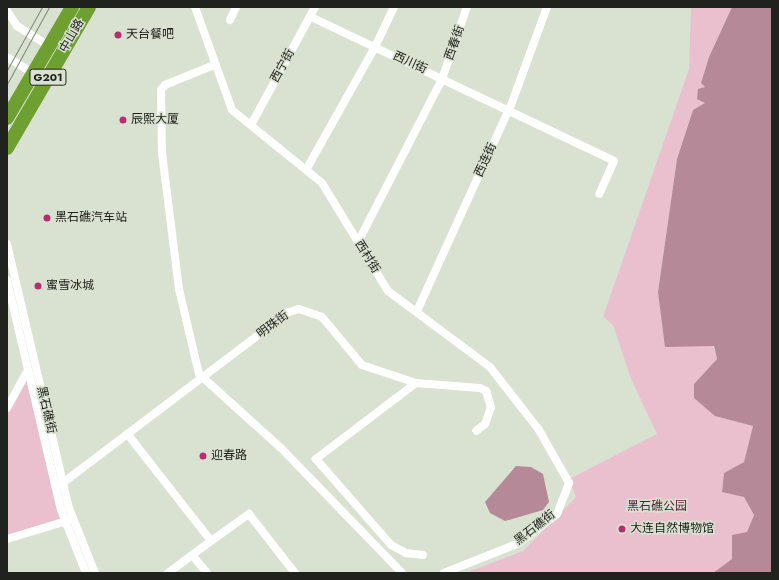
<!DOCTYPE html>
<html>
<head>
<meta charset="utf-8">
<style>
  body { margin:0 }
  #map { position:relative; width:779px; height:580px; overflow:hidden; background:#d9e2d1; font-family:Jost,"Noto Sans SC",sans-serif }
  div>[style] { position:absolute }
  .green>* { inset:0; background:#ebc0ce }
  .water>* { inset:0; background:#b58998 }
  .street>* { height:8px; margin:-4px; padding:0 4px; transform-origin:4px; border-radius:4px; background:#fff }
  .highway>* { height:14px; margin:-7px; padding:0 7px; transform-origin:7px; border-radius:7px; background:#6da030 }
  .tram>* { height:1px; margin:-0.5px; padding:0 0.5px; transform-origin:0.5px; border-radius:0.5px; background:#7f8579 }
  .dots>* { width:11px; height:11px; translate:-50% -50%; box-sizing:border-box; border:2px solid #d9e2d1; border-radius:50% }
  span { translate:-50% -50%; white-space:nowrap; text-align:center; line-height:1.15; -webkit-text-stroke:3px #d9e2d1; paint-order:stroke }
  .shield-label span { padding:1px 3px; background:#d9e2d1; border:1px solid; border-radius:3px; -webkit-text-stroke-width:0 }
  .shield-label { font-size:11px; color:#20231d; font-weight:700 }
  .poi-label { font-size:12px; color:#20231d }
  .left { translate:0 -50%; text-align:left }
  .street-label { font-size:12px; color:#20231d }
  .park-label { font-size:12px; color:#551e36 }
  .frame { position:absolute; inset:0; border:8px solid #20231d; pointer-events:none }
</style>
</head>
<body>
<div id="map">
  <div class="green">
    <i style="clip-path:polygon(691px 7px,732px 7px,709px 57px,701px 83px,705px 87px,698px 89px,706px 103px,693px 110px,677px 159px,658px 292px,713px 346px,717px 359px,694px 384px,715px 416px,753px 426px,744px 462px,724px 473px,722px 491px,744px 497px,754px 515px,747px 532px,732px 559px,713px 573px,465px 573px,523px 551px,576px 497px,569px 479px,657px 434px,631px 379px,613px 325px,603px 317px,689px 69px)"></i>
    <i style="clip-path:polygon(27px 376px,61px 519px,7px 535px,7px 414px)"></i>
  </div>
  <div class="water">
    <i style="clip-path:polygon(732px 7px,772px 7px,772px 573px,713px 573px,732px 559px,732px 535px,747px 532px,754px 515px,744px 497px,722px 492px,724px 473px,744px 462px,753px 426px,715px 416px,694px 398px,694px 384px,717px 359px,714px 346px,665px 347px,658px 292px,677px 159px,693px 110px,705px 103px,697px 99px,698px 89px,705px 87px,701px 83px,709px 57px)"></i>
    <i style="clip-path:polygon(516px 466px,531px 467px,543px 474px,549px 502px,543px 510px,505px 521px,490px 513px,485px 502px)"></i>
  </div>
  <div class="street">
    <i style="left:195px;top:7px;width:109px;rotate:70.2deg"></i>
    <i style="left:232px;top:110px;width:116px;rotate:39deg"></i>
    <i style="left:322px;top:183px;width:127px;rotate:58.6deg"></i>
    <i style="left:388px;top:291px;width:127px;rotate:36.7deg"></i>
    <i style="left:490px;top:367px;width:80px;rotate:52.1deg"></i>
    <i style="left:539px;top:430px;width:61px;rotate:60.5deg"></i>
    <i style="left:569px;top:483px;width:33px;rotate:111deg"></i>
    <i style="left:557px;top:514px;width:48px;rotate:142.7deg"></i>
    <i style="left:519px;top:543px;width:81px;rotate:158.2deg"></i>
    <i style="left:7px;top:11px;width:18px;rotate:56deg"></i>
    <i style="left:17px;top:26px;width:38px;rotate:32deg"></i>
    <i style="left:311px;top:17px;width:335px;rotate:25.4deg"></i>
    <i style="left:614px;top:161px;width:36px;rotate:114deg"></i>
    <i style="left:230px;top:20px;width:14px;rotate:-65deg"></i>
    <i style="left:7px;top:57px;width:31px;rotate:32deg"></i>
    <i style="left:214px;top:65px;width:53px;rotate:157.8deg"></i>
    <i style="left:165px;top:85px;width:6px;rotate:129deg"></i>
    <i style="left:161px;top:90px;width:63px;rotate:89.1deg"></i>
    <i style="left:162px;top:153px;width:137px;rotate:82.9deg"></i>
    <i style="left:179px;top:289px;width:87px;rotate:76.8deg"></i>
    <i style="left:199px;top:374px;width:110px;rotate:42.1deg"></i>
    <i style="left:281px;top:448px;width:174px;rotate:45.9deg"></i>
    <i style="left:251px;top:125px;width:134px;rotate:-61.5deg"></i>
    <i style="left:306px;top:170px;width:141px;rotate:-60.7deg"></i>
    <i style="left:375px;top:47px;width:44px;rotate:-64.6deg"></i>
    <i style="left:358px;top:242px;width:183px;rotate:-62.7deg"></i>
    <i style="left:442px;top:79px;width:76px;rotate:-70.9deg"></i>
    <i style="left:7px;top:244px;width:271px;rotate:76.8deg"></i>
    <i style="left:69px;top:508px;width:70px;rotate:68.2deg"></i>
    <i style="left:7px;top:280px;width:236px;rotate:76.8deg"></i>
    <i style="left:61px;top:510px;width:68px;rotate:68.4deg"></i>
    <i style="left:417px;top:311px;width:226px;rotate:-65.5deg"></i>
    <i style="left:511px;top:105px;width:104px;rotate:-69.8deg"></i>
    <i style="left:416px;top:383px;width:126px;rotate:142.8deg"></i>
    <i style="left:316px;top:459px;width:114px;rotate:48.9deg"></i>
    <i style="left:391px;top:545px;width:17px;rotate:28deg"></i>
    <i style="left:406px;top:553px;width:17px;rotate:7deg"></i>
    <i style="left:7px;top:408px;width:43px;rotate:-61.1deg"></i>
    <i style="left:129px;top:436px;width:133px;rotate:52deg"></i>
    <i style="left:211px;top:541px;width:54px;rotate:143.3deg"></i>
    <i style="left:56px;top:488px;width:292px;rotate:-37.1deg"></i>
    <i style="left:289px;top:312px;width:10px;rotate:-17deg"></i>
    <i style="left:299px;top:309px;width:24px;rotate:19deg"></i>
    <i style="left:322px;top:317px;width:62px;rotate:50.2deg"></i>
    <i style="left:362px;top:365px;width:57px;rotate:18.4deg"></i>
    <i style="left:416px;top:383px;width:64px;rotate:4.5deg"></i>
    <i style="left:480px;top:388px;width:7px;rotate:27deg"></i>
    <i style="left:486px;top:391px;width:17px;rotate:73deg"></i>
    <i style="left:491px;top:407px;width:18px;rotate:109deg"></i>
    <i style="left:485px;top:424px;width:11px;rotate:142deg"></i>
    <i style="left:7px;top:539px;width:66px;rotate:-16.8deg"></i>
    <i style="left:211px;top:541px;width:47px;rotate:-35.4deg"></i>
    <i style="left:249px;top:514px;width:75px;rotate:52.1deg"></i>
    <i style="left:192px;top:555px;width:23px;rotate:50deg"></i>
  </div>
  <div class="highway">
    <i style="left:7px;top:118px;width:129px;rotate:-59.6deg"></i>
    <i style="left:7px;top:148px;width:163px;rotate:-59.8deg"></i>
  </div>
  <div class="tram">
    <i style="left:7px;top:70px;width:72px;rotate:-60.9deg"></i>
    <i style="left:7px;top:84px;width:88px;rotate:-61.4deg"></i>
  </div>
  <div class="dots">
    <i style="left:118px;top:35px;background:#b52e6f"></i>
    <i style="left:123px;top:120px;background:#b52e6f"></i>
    <i style="left:47px;top:218px;background:#b52e6f"></i>
    <i style="left:38px;top:286px;background:#b52e6f"></i>
    <i style="left:203px;top:456px;background:#b52e6f"></i>
    <i style="left:622px;top:529px;background:#b52e6f"></i>
  </div>
  <div class="shield-label">
    <span style="left:48px;top:77px">G201</span>
  </div>
  <div class="poi-label">
    <span class="left" style="left:126px;top:35px">天台餐吧</span>
    <span class="left" style="left:131px;top:120px">辰熙大厦</span>
    <span class="left" style="left:55px;top:218px">黑石礁汽车站</span>
    <span class="left" style="left:46px;top:286px">蜜雪冰城</span>
    <span class="left" style="left:211px;top:456px">迎春路</span>
    <span class="left" style="left:630px;top:529px">大连自然博物馆</span>
  </div>
  <div class="street-label">
    <span style="left:72px;top:36px;rotate:-60deg">中山路</span>
    <span style="left:455px;top:43px;rotate:-71deg">西春街</span>
    <span style="left:410px;top:63px;rotate:25deg">西川街</span>
    <span style="left:283px;top:66px;rotate:-61deg">西宁街</span>
    <span style="left:486px;top:160px;rotate:-65deg">西连街</span>
    <span style="left:367px;top:257px;rotate:58deg">西村街</span>
    <span style="left:273px;top:325px;rotate:-37deg">明珠街</span>
    <span style="left:46px;top:410px;rotate:77deg">黑石礁街</span>
    <span style="left:535px;top:528px;rotate:-38deg">黑石礁街</span>
  </div>
  <div class="park-label">
    <span style="left:657px;top:507px">黑石礁公园</span>
  </div>
  <div class="frame"></div>
</div>
</body>
</html>
